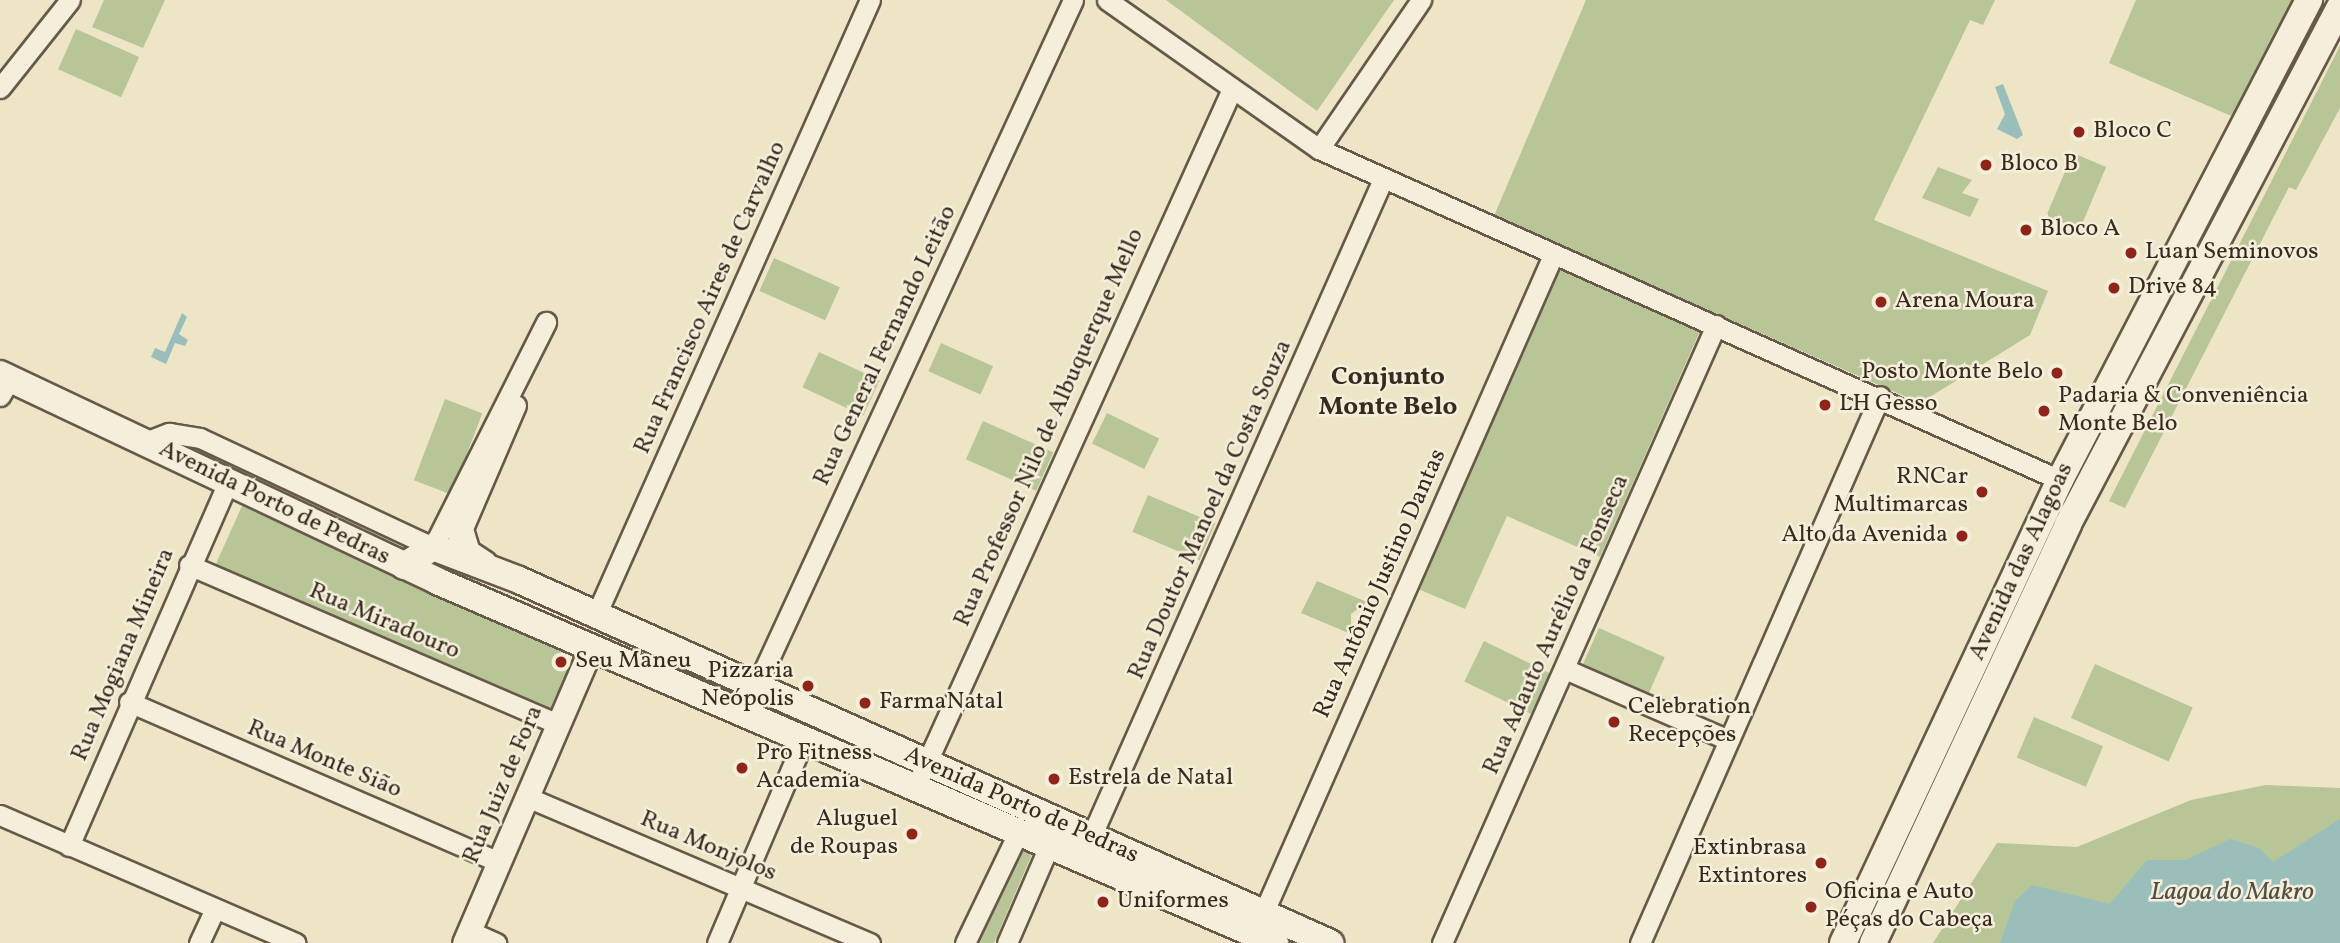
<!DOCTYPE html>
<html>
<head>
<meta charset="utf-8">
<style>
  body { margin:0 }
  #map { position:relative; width:2340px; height:943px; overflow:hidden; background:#eee5c7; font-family:Vollkorn,serif }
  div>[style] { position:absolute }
  .green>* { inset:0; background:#b7c597; transform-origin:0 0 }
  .water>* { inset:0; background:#9abeba }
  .roads { filter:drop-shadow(2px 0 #665948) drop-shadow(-2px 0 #665948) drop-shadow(0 2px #665948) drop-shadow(0 -2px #665948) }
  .minor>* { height:19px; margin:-9.5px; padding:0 9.5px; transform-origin:9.5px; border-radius:9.5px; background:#f4eedb }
  .tertiary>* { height:23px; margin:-11.5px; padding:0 11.5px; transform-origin:11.5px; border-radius:11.5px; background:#f4eedb }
  .secondary>* { height:26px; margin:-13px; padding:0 13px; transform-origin:13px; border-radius:13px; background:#f4eedb }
  .dots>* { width:19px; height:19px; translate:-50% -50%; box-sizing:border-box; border:4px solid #f4eedb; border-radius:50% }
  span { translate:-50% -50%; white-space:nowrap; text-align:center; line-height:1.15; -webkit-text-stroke:5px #f4eedb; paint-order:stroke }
  .poi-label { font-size:24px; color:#382a1e }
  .left { translate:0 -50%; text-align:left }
  .right { translate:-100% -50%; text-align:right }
  .street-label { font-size:24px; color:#382a1e }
  .neighbourhood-label { font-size:26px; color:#382a1e; font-weight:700 }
  .water-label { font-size:26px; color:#504f45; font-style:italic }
</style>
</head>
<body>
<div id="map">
  <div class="green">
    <i style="clip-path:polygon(104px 0,165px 0,143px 48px,92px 27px)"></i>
    <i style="clip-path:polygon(1166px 0,1394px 0,1317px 111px)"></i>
    <i style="clip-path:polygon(1586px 0,1995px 0,1983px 25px,1970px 20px,1874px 220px,2048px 291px,2030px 335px,1920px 403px,1494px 216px)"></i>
    <i style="clip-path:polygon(2136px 0,2297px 0,2236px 118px,2109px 63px)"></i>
    <i style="left:76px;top:29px;width:69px;height:44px;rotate:24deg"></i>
    <i style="clip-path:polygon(2340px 46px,2340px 108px,2296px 190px,2289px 187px,2125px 508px,2109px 501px)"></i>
    <i style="clip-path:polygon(2271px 86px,2281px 92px,2070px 506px,2060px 509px)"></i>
    <i style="left:2073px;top:153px;width:36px;height:68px;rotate:23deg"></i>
    <i style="clip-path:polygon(1938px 167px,1972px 180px,1962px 193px,1979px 199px,1970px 217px,1922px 198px)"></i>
    <i style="left:774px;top:258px;width:72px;height:36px;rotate:24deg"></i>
    <i style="clip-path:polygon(1558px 266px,1700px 331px,1600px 557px,1507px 516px,1465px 609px,1416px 588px)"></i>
    <i style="left:941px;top:343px;width:57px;height:31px;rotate:24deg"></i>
    <i style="left:819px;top:352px;width:67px;height:39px;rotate:25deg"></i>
    <i style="left:445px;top:399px;width:40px;height:87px;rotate:21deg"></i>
    <i style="left:1107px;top:413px;width:58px;height:34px;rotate:26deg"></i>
    <i style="left:983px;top:421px;width:77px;height:42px;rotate:24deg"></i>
    <i style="left:1148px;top:495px;width:73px;height:40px;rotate:23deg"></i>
    <i style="clip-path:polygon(242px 506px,565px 650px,567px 674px,549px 713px,215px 566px)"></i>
    <i style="clip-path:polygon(1317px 581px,1367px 602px,1351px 614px,1351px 634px,1301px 613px)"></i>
    <i style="left:1599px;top:628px;width:72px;height:46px;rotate:24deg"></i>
    <i style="left:1484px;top:641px;width:74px;height:45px;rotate:26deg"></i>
    <i style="left:2095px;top:664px;width:107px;height:59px;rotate:24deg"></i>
    <i style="left:2034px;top:717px;width:75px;height:44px;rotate:23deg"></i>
    <i style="clip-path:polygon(2266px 785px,2340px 788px,2340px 943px,1933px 943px,1997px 843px,2077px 847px,2191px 800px)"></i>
    <i style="clip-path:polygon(1018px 847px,1032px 854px,994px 943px,974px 943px)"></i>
  </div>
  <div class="water">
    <i style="clip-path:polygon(2003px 84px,2023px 135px,2017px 139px,1997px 129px,2005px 114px,1995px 87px)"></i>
    <i style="clip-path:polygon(182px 313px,187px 317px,179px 334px,188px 340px,185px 346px,175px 343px,166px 364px,151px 357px,155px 348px,165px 352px)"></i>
    <i style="clip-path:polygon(2340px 819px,2340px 943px,2000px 943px,2015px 901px,2032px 885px,2110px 904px,2147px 860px,2186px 860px,2230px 839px,2259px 848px,2273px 862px)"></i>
  </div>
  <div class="roads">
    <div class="minor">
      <i style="left:1107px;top:0;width:259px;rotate:35.1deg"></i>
      <i style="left:1319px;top:149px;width:812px;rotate:24.07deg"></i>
      <i style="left:0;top:88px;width:112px;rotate:-51.5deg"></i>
      <i style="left:1319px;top:149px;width:181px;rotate:-55.6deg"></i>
      <i style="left:0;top:396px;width:20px;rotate:-60deg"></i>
      <i style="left:145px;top:442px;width:26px;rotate:-21deg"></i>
      <i style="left:169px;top:433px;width:31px;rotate:9deg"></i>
      <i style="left:200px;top:438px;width:257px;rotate:25.1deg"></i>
      <i style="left:433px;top:547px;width:252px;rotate:-63.3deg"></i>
      <i style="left:461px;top:533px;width:139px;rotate:-66.7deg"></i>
      <i style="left:189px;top:565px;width:403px;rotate:23.3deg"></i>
      <i style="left:596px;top:615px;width:673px;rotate:-65.99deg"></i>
      <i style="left:1565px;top:669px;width:178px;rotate:23.5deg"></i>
      <i style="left:129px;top:702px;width:403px;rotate:23.4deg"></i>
      <i style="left:744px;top:713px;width:785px;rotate:-65.23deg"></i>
      <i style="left:922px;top:773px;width:751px;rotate:-65.62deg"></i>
      <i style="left:527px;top:797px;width:373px;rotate:23.1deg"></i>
      <i style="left:0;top:815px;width:322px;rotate:23.4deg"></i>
      <i style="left:69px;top:846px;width:394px;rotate:-66.4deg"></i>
      <i style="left:1087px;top:846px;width:730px;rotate:-66.07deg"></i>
      <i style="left:1259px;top:923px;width:730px;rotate:-66.24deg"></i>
      <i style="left:469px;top:931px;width:30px;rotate:24deg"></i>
      <i style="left:199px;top:943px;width:38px;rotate:-65deg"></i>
      <i style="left:717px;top:943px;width:222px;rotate:-66.9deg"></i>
      <i style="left:965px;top:943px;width:122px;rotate:-64.3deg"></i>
      <i style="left:1007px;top:943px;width:106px;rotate:-66.6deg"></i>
      <i style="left:1442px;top:943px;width:676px;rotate:-66.09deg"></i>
      <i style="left:1640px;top:943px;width:597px;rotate:-66.31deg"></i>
    </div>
    <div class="tertiary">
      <i style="left:464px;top:943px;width:321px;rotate:-66.7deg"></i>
    </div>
    <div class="secondary">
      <i style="left:0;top:374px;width:484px;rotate:25.3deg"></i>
      <i style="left:437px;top:581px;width:913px;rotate:23.36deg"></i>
      <i style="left:461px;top:533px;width:21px;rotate:73deg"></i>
      <i style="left:467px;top:553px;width:20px;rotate:33deg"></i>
      <i style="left:404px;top:566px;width:35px;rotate:-33deg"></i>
      <i style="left:433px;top:547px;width:92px;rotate:21deg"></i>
      <i style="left:519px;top:580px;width:889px;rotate:24.11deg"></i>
      <i style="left:1843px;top:943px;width:511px;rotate:-64.89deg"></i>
      <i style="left:2060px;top:480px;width:541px;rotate:-62.58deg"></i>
      <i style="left:1873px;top:943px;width:462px;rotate:-65deg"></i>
      <i style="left:2068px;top:524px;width:584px;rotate:-62.25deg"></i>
    </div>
  </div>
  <div class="dots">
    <i style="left:2079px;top:132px;background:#8f2418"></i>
    <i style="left:1986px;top:165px;background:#8f2418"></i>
    <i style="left:2026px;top:230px;background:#8f2418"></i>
    <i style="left:2131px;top:253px;background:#8f2418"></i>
    <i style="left:2114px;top:288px;background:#8f2418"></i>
    <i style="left:1881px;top:302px;background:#8f2418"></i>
    <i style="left:2057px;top:373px;background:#8f2418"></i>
    <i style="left:1825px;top:405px;background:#8f2418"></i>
    <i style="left:2044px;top:411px;background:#8f2418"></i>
    <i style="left:1982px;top:492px;background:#8f2418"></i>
    <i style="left:1962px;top:536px;background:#8f2418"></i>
    <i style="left:561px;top:662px;background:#8f2418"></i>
    <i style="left:808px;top:686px;background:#8f2418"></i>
    <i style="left:865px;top:703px;background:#8f2418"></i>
    <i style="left:1614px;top:722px;background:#8f2418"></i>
    <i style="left:742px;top:768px;background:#8f2418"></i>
    <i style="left:1054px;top:779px;background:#8f2418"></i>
    <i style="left:912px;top:834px;background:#8f2418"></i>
    <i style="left:1821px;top:863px;background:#8f2418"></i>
    <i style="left:1103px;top:902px;background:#8f2418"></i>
    <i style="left:1811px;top:907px;background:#8f2418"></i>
  </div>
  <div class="poi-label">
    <span class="left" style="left:2093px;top:132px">Bloco C</span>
    <span class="left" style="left:2000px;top:165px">Bloco B</span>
    <span class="left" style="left:2040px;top:230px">Bloco A</span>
    <span class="left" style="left:2145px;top:253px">Luan Seminovos</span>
    <span class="left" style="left:2128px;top:288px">Drive 84</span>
    <span class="left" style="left:1895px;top:302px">Arena Moura</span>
    <span class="right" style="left:2043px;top:373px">Posto Monte Belo</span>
    <span class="left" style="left:2058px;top:411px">Padaria &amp; Conveniência<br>Monte Belo</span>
    <span class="left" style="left:1839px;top:405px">LH Gesso</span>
    <span class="right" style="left:1968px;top:492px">RNCar<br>Multimarcas</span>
    <span class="right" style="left:1948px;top:536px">Alto da Avenida</span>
    <span class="left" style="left:575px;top:662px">Seu Maneu</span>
    <span class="right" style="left:794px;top:686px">Pizzaria<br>Neópolis</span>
    <span class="left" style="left:879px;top:703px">FarmaNatal</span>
    <span class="left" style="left:1628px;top:722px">Celebration<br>Recepções</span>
    <span class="left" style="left:756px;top:768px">Pro Fitness<br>Academia</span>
    <span class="left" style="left:1068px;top:779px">Estrela de Natal</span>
    <span class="right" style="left:898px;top:834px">Aluguel<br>de Roupas</span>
    <span class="right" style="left:1807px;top:863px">Extinbrasa<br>Extintores</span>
    <span class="left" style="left:1825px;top:907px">Oficina e Auto<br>Péças do Cabeça</span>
    <span class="left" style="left:1117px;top:902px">Uniformes</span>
  </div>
  <div class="street-label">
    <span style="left:711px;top:298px;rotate:-66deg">Rua Francisco Aires de Carvalho</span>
    <span style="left:886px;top:346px;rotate:-65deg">Rua General Fernando Leitão</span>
    <span style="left:1050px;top:428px;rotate:-66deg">Rua Professor Nilo de Albuquerque Mello</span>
    <span style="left:274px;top:504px;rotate:26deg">Avenida Porto de Pedras</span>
    <span style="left:1211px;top:510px;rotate:-66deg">Rua Doutor Manoel da Costa Souza</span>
    <span style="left:2022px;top:562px;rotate:-65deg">Avenida das Alagoas</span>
    <span style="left:1381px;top:584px;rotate:-66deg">Rua Antônio Justino Dantas</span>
    <span style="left:384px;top:622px;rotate:23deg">Rua Miradouro</span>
    <span style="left:1557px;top:625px;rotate:-66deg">Rua Adauto Aurélio da Fonseca</span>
    <span style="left:124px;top:655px;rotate:-67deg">Rua Mogiana Mineira</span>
    <span style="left:324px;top:760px;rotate:23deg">Rua Monte Sião</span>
    <span style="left:504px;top:785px;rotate:-67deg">Rua Juiz de Fora</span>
    <span style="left:1021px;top:806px;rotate:24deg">Avenida Porto de Pedras</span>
    <span style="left:708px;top:847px;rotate:23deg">Rua Monjolos</span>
  </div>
  <div class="neighbourhood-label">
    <span style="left:1388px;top:393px">Conjunto<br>Monte Belo</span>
  </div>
  <div class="water-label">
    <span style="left:2232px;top:893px">Lagoa do Makro</span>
  </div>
</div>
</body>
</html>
